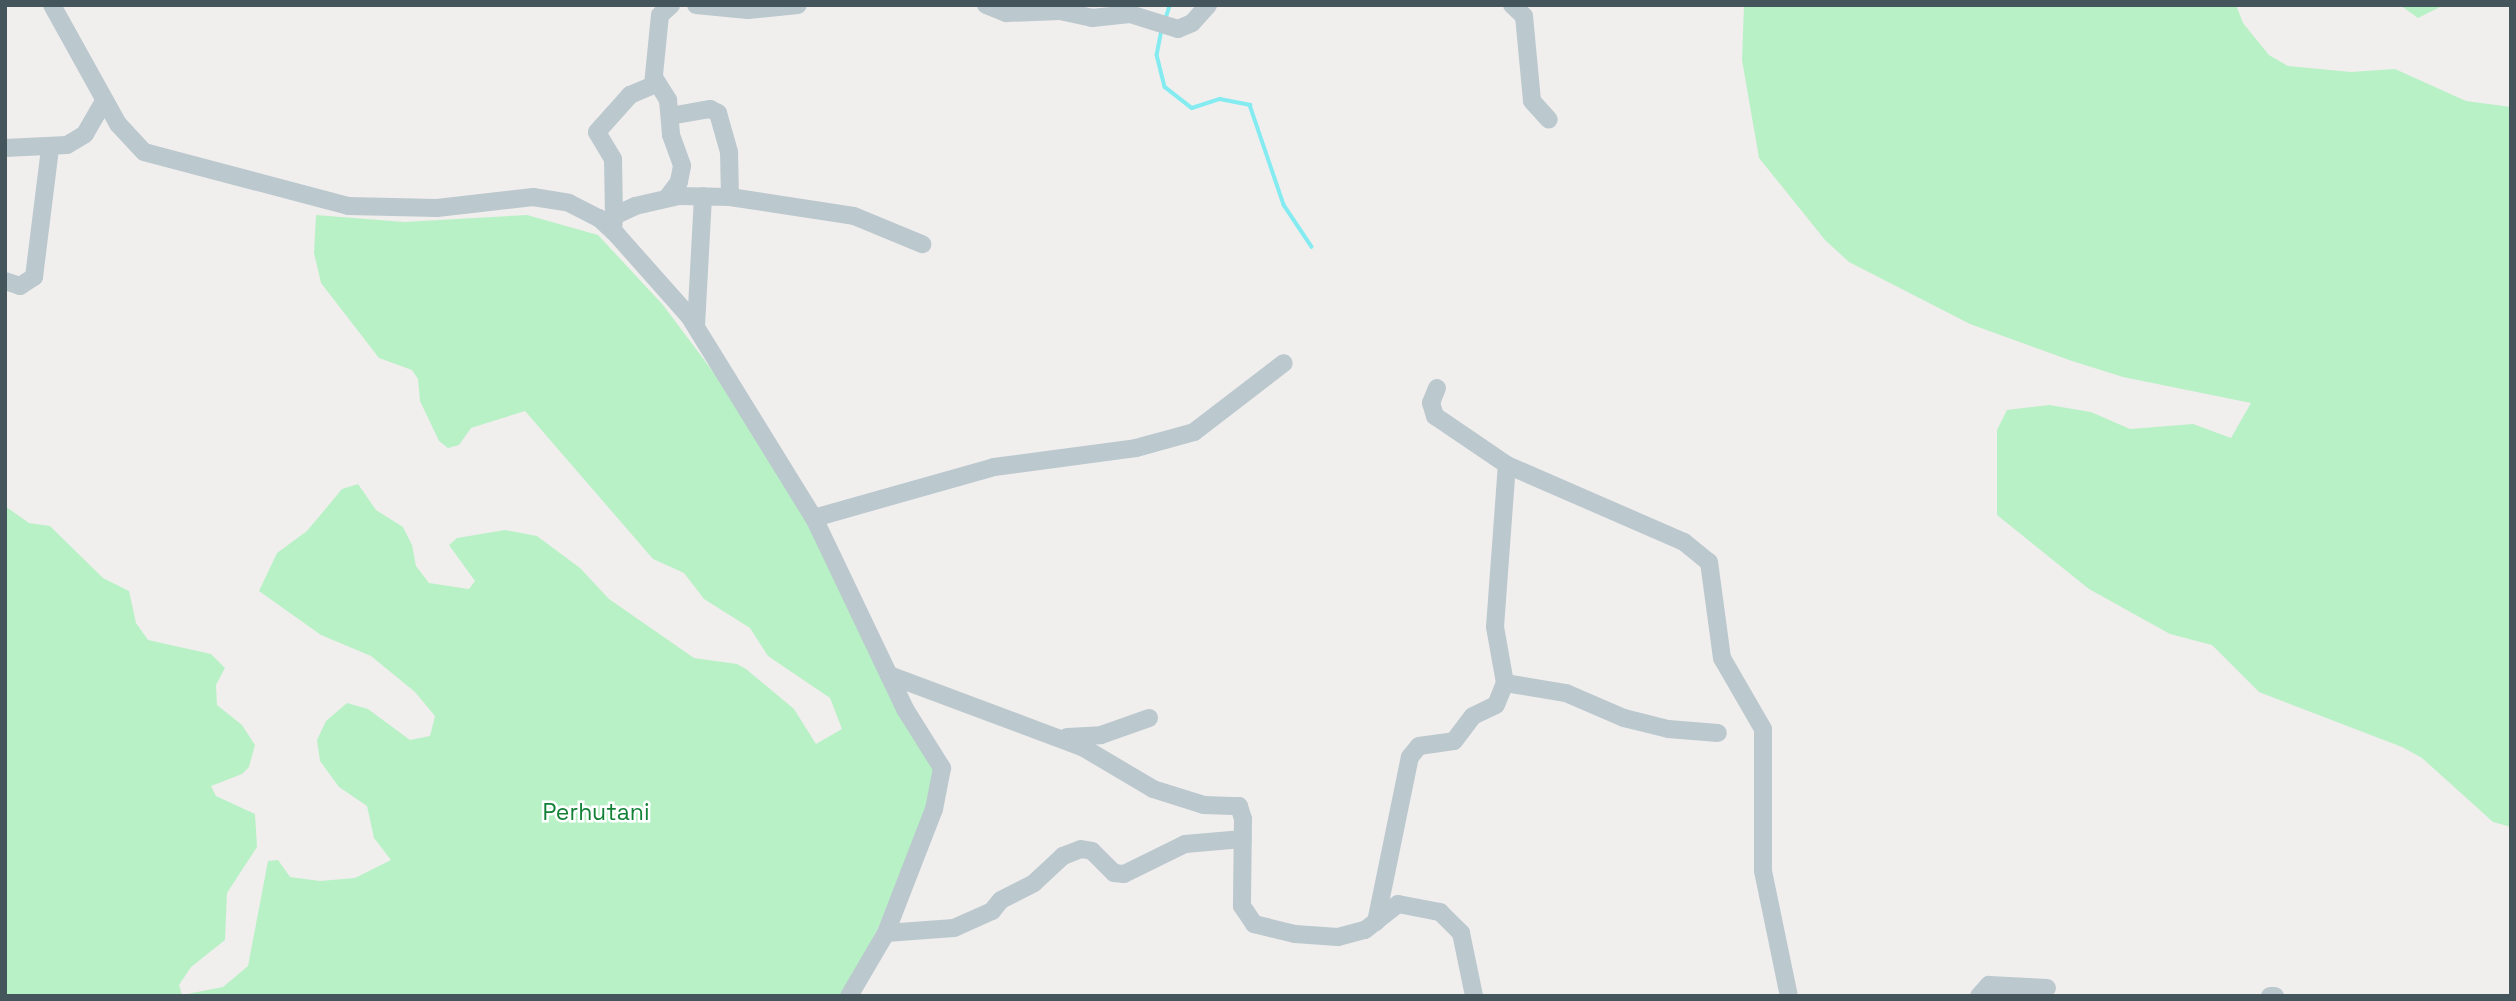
<!DOCTYPE html>
<html>
<head>
<meta charset="utf-8">
<style>
  body { margin:0 }
  #map { position:relative; width:2516px; height:1001px; overflow:hidden; background:#f1eeee; font-family:"Space Grotesk",sans-serif }
  div>[style] { position:absolute }
  .green>* { inset:0; background:#b9f1c6 }
  .stream>* { height:3.5px; margin:-1.75px; padding:0 1.75px; transform-origin:1.75px; border-radius:1.75px; background:#84ecf0 }
  .minor>* { height:18px; margin:-9px; padding:0 9px; transform-origin:9px; border-radius:9px; background:#bbc8ce }
  span { translate:-50% -50%; white-space:nowrap; text-align:center; line-height:1.15; -webkit-text-stroke:5px #fff; paint-order:stroke }
  .park-label { font-size:23px; color:#128137 }
  .frame { position:absolute; inset:0; border:7px solid #45555c; pointer-events:none }
</style>
</head>
<body>
<div id="map">
  <div class="green">
    <i style="clip-path:polygon(1744px 5px,2236px 5px,2243px 23px,2269px 55px,2288px 66px,2351px 72px,2395px 69px,2466px 101px,2511px 107px,2511px 827px,2493px 822px,2422px 758px,2402px 747px,2259px 692px,2212px 645px,2170px 634px,2089px 589px,1997px 515px,1997px 430px,2007px 410px,2049px 405px,2091px 412px,2130px 429px,2193px 424px,2231px 438px,2251px 403px,2123px 377px,2072px 361px,1970px 324px,1849px 262px,1825px 240px,1759px 158px,1742px 60px)"></i>
    <i style="clip-path:polygon(2400px 5px,2444px 5px,2418px 18px)"></i>
    <i style="clip-path:polygon(316px 215px,404px 222px,527px 215px,598px 235px,663px 305px,729px 393px,803px 511px,937px 774px,898px 888px,844px 996px,5px 996px,5px 506px,29px 523px,50px 526px,103px 578px,129px 591px,136px 623px,148px 640px,211px 654px,225px 668px,216px 685px,217px 705px,242px 725px,255px 745px,249px 767px,242px 774px,211px 786px,216px 796px,255px 814px,257px 847px,227px 893px,225px 940px,191px 967px,179px 985px,182px 995px,223px 987px,248px 966px,268px 861px,278px 860px,290px 877px,320px 881px,355px 878px,391px 860px,374px 838px,367px 806px,339px 787px,320px 761px,317px 740px,326px 721px,347px 703px,368px 709px,410px 740px,430px 736px,435px 716px,415px 692px,371px 656px,321px 635px,259px 591px,277px 553px,307px 531px,342px 489px,358px 484px,376px 510px,403px 527px,412px 545px,416px 566px,429px 583px,469px 589px,475px 581px,449px 545px,457px 538px,505px 530px,537px 536px,580px 568px,609px 599px,694px 658px,737px 664px,746px 669px,794px 709px,816px 744px,842px 729px,830px 698px,768px 656px,750px 628px,704px 599px,684px 573px,653px 559px,525px 411px,471px 428px,459px 445px,448px 448px,439px 441px,420px 401px,418px 379px,412px 370px,379px 358px,321px 283px,314px 253px)"></i>
  </div>
  <div class="stream">
    <i style="left:1165px;top:20px;width:16px;rotate:-72deg"></i>
    <i style="left:1162px;top:30px;width:25px;rotate:101deg"></i>
    <i style="left:1157px;top:55px;width:33px;rotate:76deg"></i>
    <i style="left:1165px;top:87px;width:34px;rotate:38deg"></i>
    <i style="left:1192px;top:108px;width:29px;rotate:-18deg"></i>
    <i style="left:1220px;top:99px;width:31px;rotate:11deg"></i>
    <i style="left:1250px;top:105px;width:106px;rotate:71.2deg"></i>
    <i style="left:1284px;top:205px;width:50px;rotate:56.3deg"></i>
  </div>
  <div class="minor">
    <i style="left:52px;top:5px;width:136px;rotate:61deg"></i>
    <i style="left:118px;top:124px;width:38px;rotate:47deg"></i>
    <i style="left:144px;top:152px;width:211px;rotate:14.8deg"></i>
    <i style="left:348px;top:206px;width:89px;rotate:1.3deg"></i>
    <i style="left:437px;top:208px;width:97px;rotate:-6.5deg"></i>
    <i style="left:533px;top:197px;width:36px;rotate:9deg"></i>
    <i style="left:569px;top:203px;width:34px;rotate:27deg"></i>
    <i style="left:599px;top:218px;width:25px;rotate:43deg"></i>
    <i style="left:617px;top:235px;width:108px;rotate:48.4deg"></i>
    <i style="left:689px;top:316px;width:238px;rotate:58.3deg"></i>
    <i style="left:814px;top:518px;width:212px;rotate:64.5deg"></i>
    <i style="left:905px;top:709px;width:70px;rotate:57.9deg"></i>
    <i style="left:942px;top:768px;width:42px;rotate:101deg"></i>
    <i style="left:934px;top:809px;width:133px;rotate:111.2deg"></i>
    <i style="left:886px;top:933px;width:73px;rotate:120.4deg"></i>
    <i style="left:696px;top:5px;width:52px;rotate:5.5deg"></i>
    <i style="left:748px;top:10px;width:50px;rotate:-5.7deg"></i>
    <i style="left:986px;top:5px;width:22px;rotate:22deg"></i>
    <i style="left:1006px;top:13px;width:54px;rotate:-2.1deg"></i>
    <i style="left:1060px;top:11px;width:33px;rotate:12deg"></i>
    <i style="left:1092px;top:18px;width:38px;rotate:-6deg"></i>
    <i style="left:1130px;top:14px;width:50px;rotate:17.4deg"></i>
    <i style="left:1178px;top:29px;width:15px;rotate:-23deg"></i>
    <i style="left:1192px;top:23px;width:24px;rotate:-48deg"></i>
    <i style="left:1512px;top:5px;width:16px;rotate:43deg"></i>
    <i style="left:1524px;top:16px;width:85px;rotate:84.6deg"></i>
    <i style="left:1532px;top:101px;width:25px;rotate:48deg"></i>
    <i style="left:655px;top:79px;width:25px;rotate:58deg"></i>
    <i style="left:668px;top:100px;width:35px;rotate:85deg"></i>
    <i style="left:671px;top:135px;width:33px;rotate:70deg"></i>
    <i style="left:682px;top:166px;width:16px;rotate:101deg"></i>
    <i style="left:679px;top:182px;width:20px;rotate:127deg"></i>
    <i style="left:670px;top:116px;width:41px;rotate:-9.9deg"></i>
    <i style="left:710px;top:109px;width:9px;rotate:27deg"></i>
    <i style="left:718px;top:113px;width:41px;rotate:74.2deg"></i>
    <i style="left:729px;top:152px;width:45px;rotate:88.7deg"></i>
    <i style="left:5px;top:148px;width:62px;rotate:-2.8deg"></i>
    <i style="left:67px;top:145px;width:21px;rotate:-31deg"></i>
    <i style="left:85px;top:134px;width:39px;rotate:-60deg"></i>
    <i style="left:614px;top:216px;width:57px;rotate:-91deg"></i>
    <i style="left:613px;top:159px;width:31px;rotate:-121deg"></i>
    <i style="left:597px;top:132px;width:50px;rotate:-48.3deg"></i>
    <i style="left:630px;top:95px;width:25px;rotate:-23deg"></i>
    <i style="left:653px;top:85px;width:70px;rotate:-84.3deg"></i>
    <i style="left:660px;top:15px;width:15px;rotate:-42deg"></i>
    <i style="left:613px;top:231px;width:15px;rotate:-86deg"></i>
    <i style="left:614px;top:216px;width:23px;rotate:-25deg"></i>
    <i style="left:635px;top:206px;width:45px;rotate:-12.8deg"></i>
    <i style="left:679px;top:196px;width:51px;rotate:1.1deg"></i>
    <i style="left:730px;top:197px;width:125px;rotate:8.7deg"></i>
    <i style="left:854px;top:216px;width:74px;rotate:22.4deg"></i>
    <i style="left:5px;top:281px;width:16px;rotate:18deg"></i>
    <i style="left:20px;top:286px;width:17px;rotate:-33deg"></i>
    <i style="left:34px;top:277px;width:129px;rotate:-82.9deg"></i>
    <i style="left:696px;top:326px;width:130px;rotate:-86.9deg"></i>
    <i style="left:1437px;top:388px;width:16px;rotate:112deg"></i>
    <i style="left:1431px;top:403px;width:14px;rotate:73deg"></i>
    <i style="left:1435px;top:416px;width:87px;rotate:34.2deg"></i>
    <i style="left:1507px;top:465px;width:193px;rotate:23.5deg"></i>
    <i style="left:1684px;top:542px;width:32px;rotate:39deg"></i>
    <i style="left:1709px;top:562px;width:97px;rotate:82.3deg"></i>
    <i style="left:1722px;top:658px;width:82px;rotate:60deg"></i>
    <i style="left:1763px;top:729px;width:142px;rotate:90deg"></i>
    <i style="left:1763px;top:871px;width:128px;rotate:78.3deg"></i>
    <i style="left:814px;top:518px;width:187px;rotate:-15.8deg"></i>
    <i style="left:994px;top:467px;width:143px;rotate:-7.6deg"></i>
    <i style="left:1136px;top:448px;width:60px;rotate:-15.4deg"></i>
    <i style="left:1194px;top:432px;width:113px;rotate:-37.5deg"></i>
    <i style="left:889px;top:675px;width:208px;rotate:20.5deg"></i>
    <i style="left:1084px;top:748px;width:80px;rotate:30.7deg"></i>
    <i style="left:1153px;top:789px;width:53px;rotate:17.4deg"></i>
    <i style="left:1204px;top:805px;width:35px;rotate:2deg"></i>
    <i style="left:1239px;top:806px;width:14px;rotate:73deg"></i>
    <i style="left:1243px;top:819px;width:87px;rotate:90.7deg"></i>
    <i style="left:1242px;top:906px;width:22px;rotate:56deg"></i>
    <i style="left:1254px;top:924px;width:42px;rotate:13.7deg"></i>
    <i style="left:1295px;top:934px;width:43px;rotate:4deg"></i>
    <i style="left:1338px;top:937px;width:28px;rotate:-15deg"></i>
    <i style="left:1365px;top:930px;width:42px;rotate:-38.2deg"></i>
    <i style="left:1398px;top:904px;width:43px;rotate:10.8deg"></i>
    <i style="left:1440px;top:912px;width:30px;rotate:45deg"></i>
    <i style="left:1461px;top:933px;width:64px;rotate:78.3deg"></i>
    <i style="left:1505px;top:683px;width:62px;rotate:9.3deg"></i>
    <i style="left:1566px;top:693px;width:63px;rotate:23.3deg"></i>
    <i style="left:1624px;top:718px;width:45px;rotate:14deg"></i>
    <i style="left:1668px;top:729px;width:50px;rotate:4.6deg"></i>
    <i style="left:1067px;top:737px;width:34px;rotate:-3deg"></i>
    <i style="left:1101px;top:735px;width:51px;rotate:-19.5deg"></i>
    <i style="left:1376px;top:922px;width:168px;rotate:-78.4deg"></i>
    <i style="left:1410px;top:757px;width:14px;rotate:-51deg"></i>
    <i style="left:1419px;top:746px;width:35px;rotate:-8deg"></i>
    <i style="left:1454px;top:741px;width:31px;rotate:-53deg"></i>
    <i style="left:1473px;top:716px;width:25px;rotate:-26deg"></i>
    <i style="left:1496px;top:705px;width:24px;rotate:-68deg"></i>
    <i style="left:1505px;top:683px;width:57px;rotate:-100.1deg"></i>
    <i style="left:1495px;top:627px;width:162px;rotate:-85.8deg"></i>
    <i style="left:886px;top:933px;width:68px;rotate:-4.2deg"></i>
    <i style="left:954px;top:928px;width:42px;rotate:-24.1deg"></i>
    <i style="left:992px;top:911px;width:14px;rotate:-51deg"></i>
    <i style="left:1001px;top:900px;width:37px;rotate:-27deg"></i>
    <i style="left:1034px;top:883px;width:40px;rotate:-43deg"></i>
    <i style="left:1063px;top:856px;width:19px;rotate:-21deg"></i>
    <i style="left:1081px;top:849px;width:11px;rotate:10deg"></i>
    <i style="left:1092px;top:851px;width:31px;rotate:45deg"></i>
    <i style="left:1114px;top:873px;width:10px;rotate:6deg"></i>
    <i style="left:1124px;top:874px;width:68px;rotate:-26.2deg"></i>
    <i style="left:1185px;top:844px;width:58px;rotate:-4.9deg"></i>
    <i style="left:1979px;top:996px;width:15px;rotate:-48deg"></i>
    <i style="left:1989px;top:985px;width:58px;rotate:3deg"></i>
    <i style="left:2270px;top:996px;width:5px"></i>
  </div>
  <div class="park-label">
    <span style="left:596px;top:812px">Perhutani</span>
  </div>
  <div class="frame"></div>
</div>
</body>
</html>
